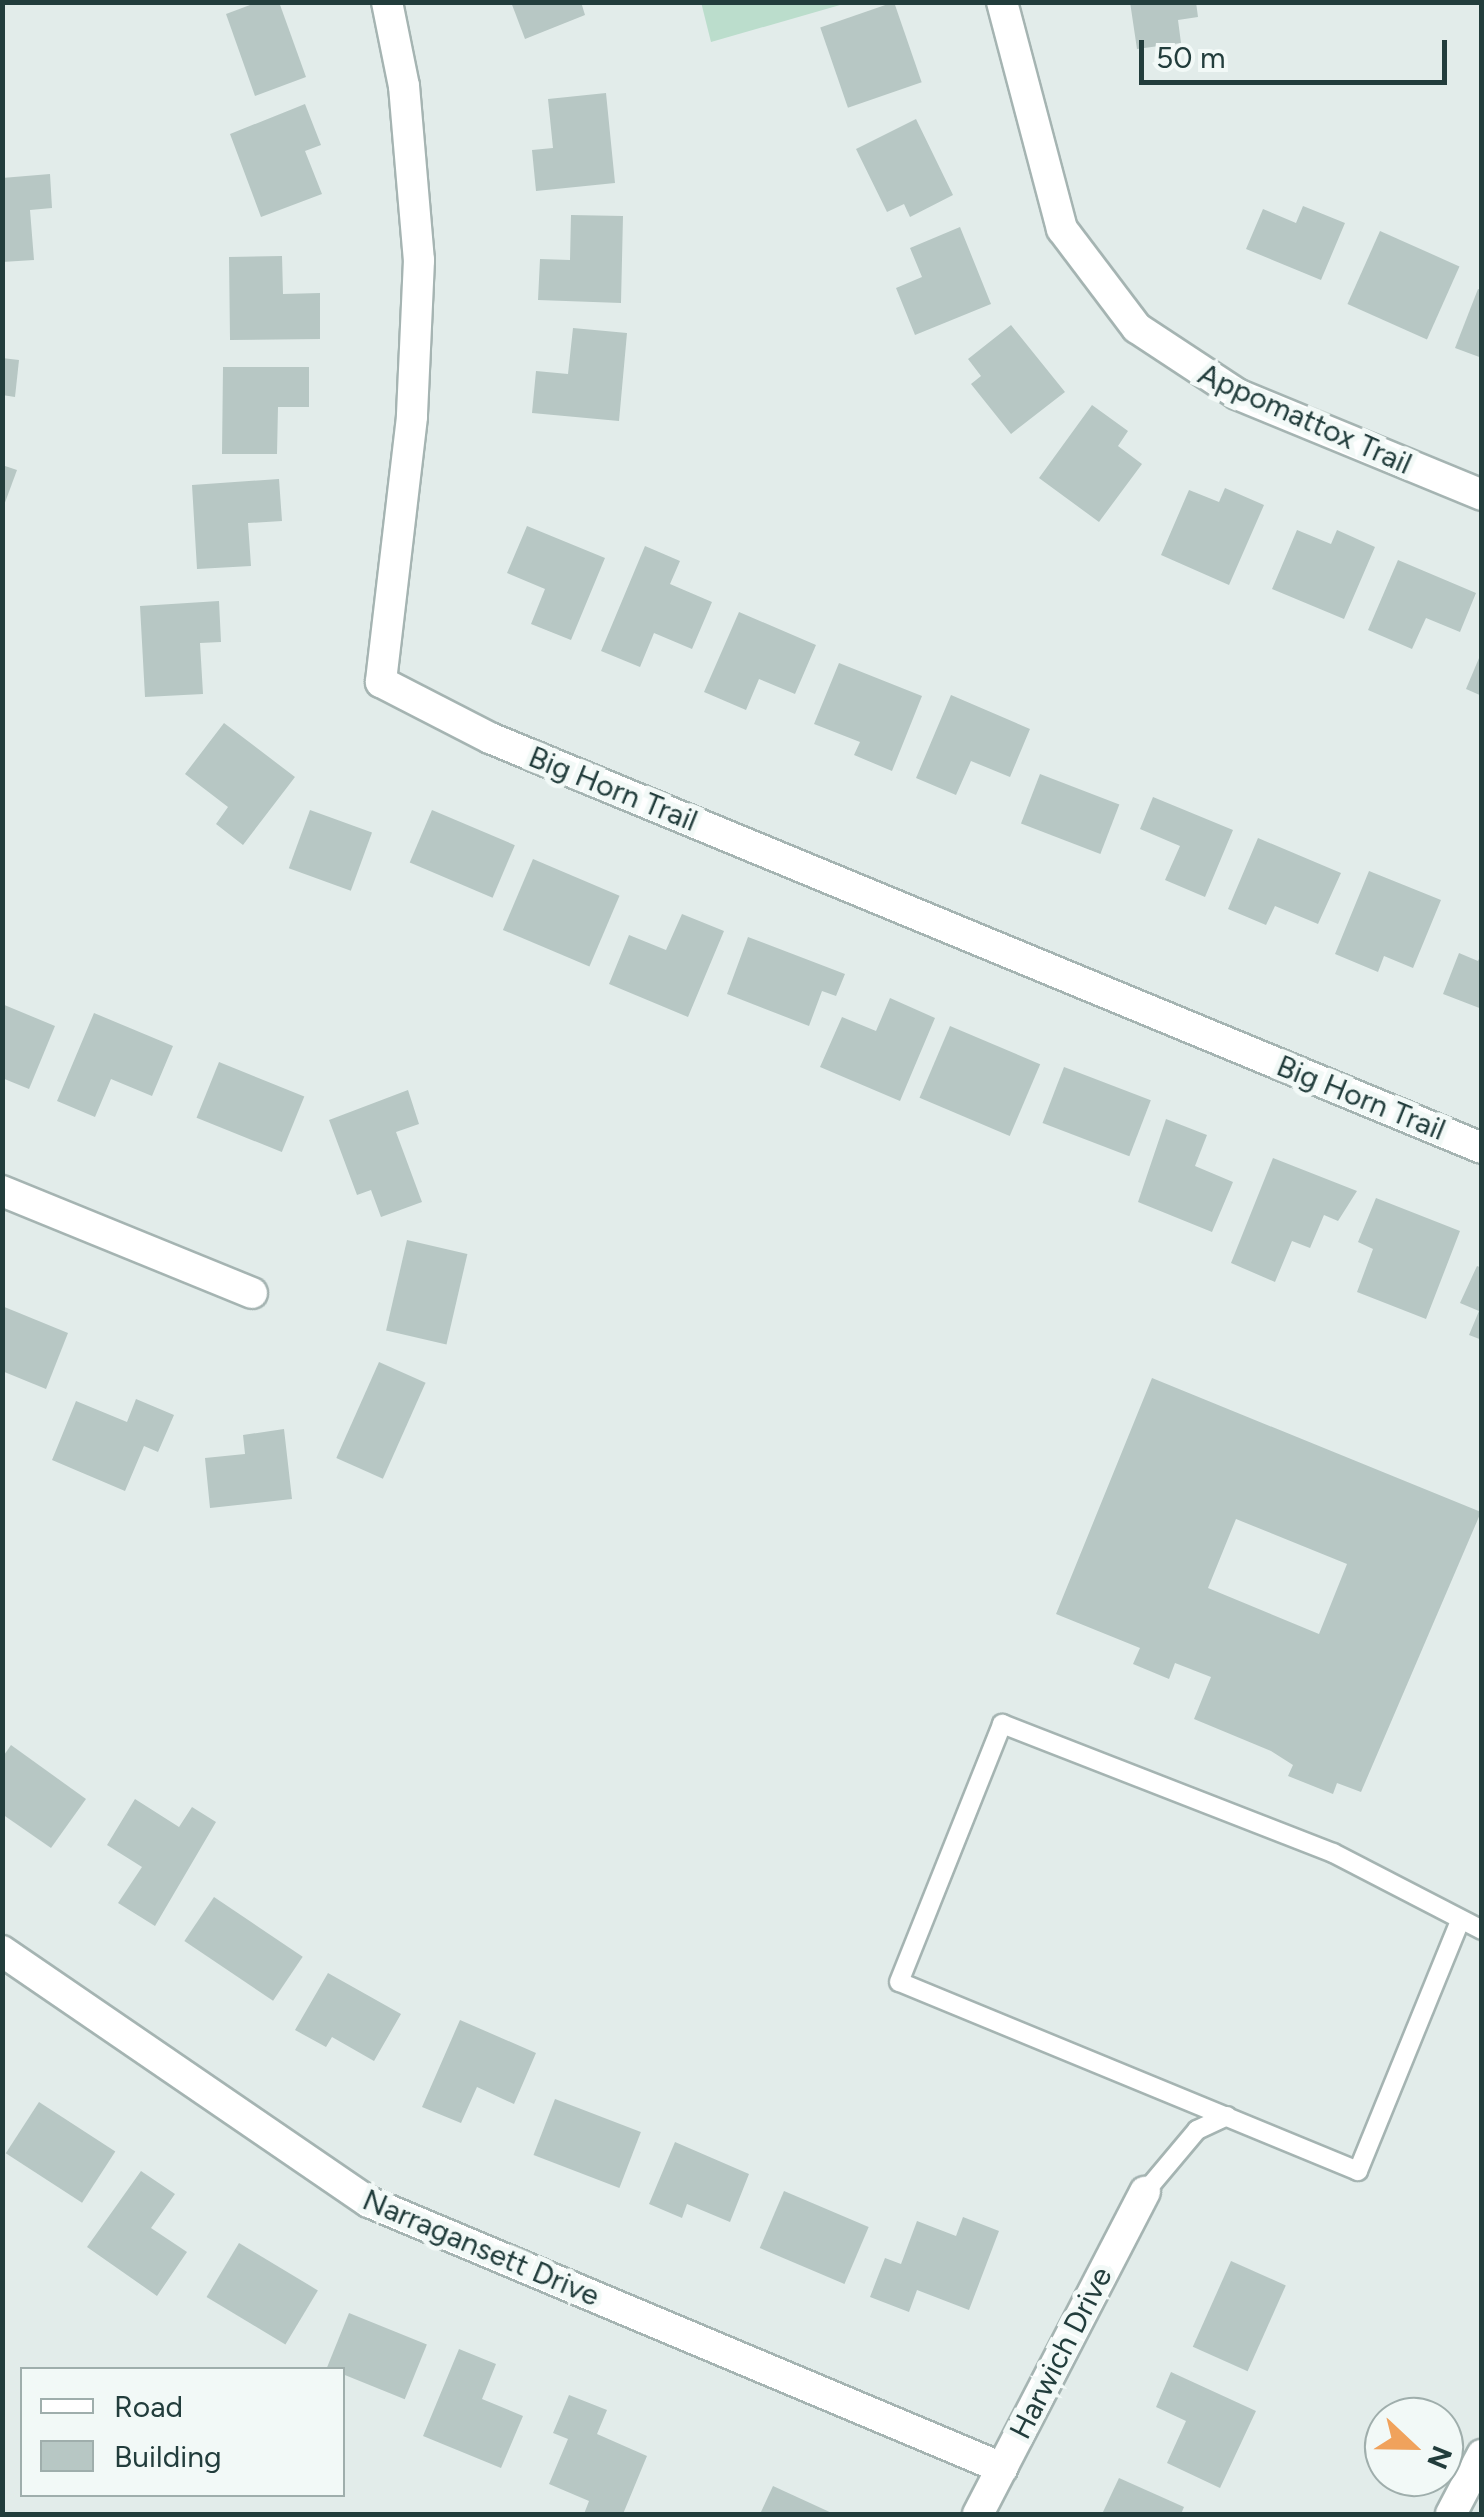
<!DOCTYPE html>
<html>
<head>
<meta charset="utf-8">
<style>
  body { margin:0 }
  #map { position:relative; width:1484px; height:2517px; overflow:hidden; background:#e2ecea; font-family:Figtree,sans-serif }
  div>[style] { position:absolute }
  .green>* { inset:0; background:#bdc }
  .building>* { inset:0; background:#b7c7c4; transform-origin:0 0 }
  .roads { filter:drop-shadow(2px 0 #a5b4b2) drop-shadow(-2px 0 #a5b4b2) drop-shadow(0 2px #a5b4b2) drop-shadow(0 -2px #a5b4b2) }
  .lane>* { height:18px; margin:-9px; padding:0 9px; transform-origin:9px; border-radius:9px; background:#fff }
  .street>* { height:30px; margin:-15px; padding:0 15px; transform-origin:15px; border-radius:15px; background:#fff }
  .secondary>* { height:30px; margin:-15px; padding:0 15px; transform-origin:15px; border-radius:15px; background:#fff }
  span { translate:-50% -50%; white-space:nowrap; text-align:center; line-height:1.15; -webkit-text-stroke:10px #f2f9f7; paint-order:stroke }
  .street-label { font-size:30px; color:#223d3c }
  .frame { position:absolute; inset:0; border:5px solid #223d3c; pointer-events:none }
  .legend { position:absolute; left:20px; top:2367px; width:325px; height:130px; box-sizing:border-box; background:#f2f9f7; border:2px solid #9faeac; margin:0; padding:12px 18px; list-style:none; font-size:30px; color:#223d3c }
  .legend li { display:flex; align-items:center; gap:20px; height:50px }
  .legend b { width:50px; border:2px solid #9faeac }
  .north { position:absolute; left:1364px; top:2397px; width:100px; height:100px; box-sizing:border-box; background:#f2f9f7; border:2px solid #9faeac; border-radius:50%; rotate:112deg; font-size:28px; font-weight:700; line-height:40px; text-align:center; color:#223d3c }
  .north::after { content:''; display:block; margin:auto; width:35px; height:45px; background:#f0a25c; clip-path:polygon(50% 0,100% 100%,50% 72%,0 100%) }
  .scale { position:absolute; left:1139px; top:40px; width:308px; height:45px; box-sizing:border-box; border:5px solid #223d3c; border-top:0; padding-left:12px; font-size:30px; line-height:35px; white-space:nowrap; color:#223d3c; -webkit-text-stroke:8px #f2f9f7; paint-order:stroke }
</style>
</head>
<body>
<div id="map">
  <div class="green">
    <i style="clip-path:polygon(701px 2px,847px 2px,847px 3px,711px 42px)"></i>
  </div>
  <div class="building">
    <i style="clip-path:polygon(258px 2px,279px 2px,306px 77px,255px 96px,226px 14px)"></i>
    <i style="clip-path:polygon(511px 2px,581px 2px,585px 15px,525px 39px)"></i>
    <i style="left:894px;top:2px;width:85px;height:78px;rotate:71deg"></i>
    <i style="clip-path:polygon(1130px 2px,1196px 2px,1198px 17px,1178px 20px,1181px 43px,1137px 49px)"></i>
    <i style="clip-path:polygon(606px 93px,615px 183px,536px 191px,532px 150px,553px 148px,548px 99px)"></i>
    <i style="clip-path:polygon(305px 104px,321px 145px,305px 151px,322px 194px,261px 217px,230px 134px)"></i>
    <i style="clip-path:polygon(916px 119px,953px 195px,910px 217px,904px 204px,887px 212px,856px 149px)"></i>
    <i style="clip-path:polygon(50px 174px,52px 208px,30px 210px,34px 260px,2px 262px,2px 178px)"></i>
    <i style="clip-path:polygon(1303px 206px,1345px 223px,1321px 280px,1246px 249px,1263px 209px,1296px 223px)"></i>
    <i style="clip-path:polygon(571px 215px,623px 216px,621px 303px,538px 300px,540px 259px,570px 260px)"></i>
    <i style="clip-path:polygon(960px 227px,991px 304px,915px 335px,896px 288px,922px 277px,910px 248px)"></i>
    <i style="left:1380px;top:231px;width:87px;height:80px;rotate:24deg"></i>
    <i style="clip-path:polygon(282px 256px,283px 294px,320px 293px,320px 339px,230px 340px,229px 257px)"></i>
    <i style="clip-path:polygon(1478px 289px,1482px 290px,1482px 358px,1455px 348px)"></i>
    <i style="clip-path:polygon(1011px 325px,1065px 392px,1011px 434px,971px 384px,981px 376px,968px 359px)"></i>
    <i style="clip-path:polygon(573px 328px,627px 333px,619px 421px,532px 413px,536px 371px,568px 374px)"></i>
    <i style="clip-path:polygon(2px 358px,19px 360px,15px 397px,2px 395px)"></i>
    <i style="clip-path:polygon(223px 367px,309px 367px,309px 407px,278px 407px,277px 454px,222px 454px)"></i>
    <i style="clip-path:polygon(1092px 405px,1128px 431px,1118px 446px,1142px 464px,1099px 522px,1039px 478px)"></i>
    <i style="clip-path:polygon(2px 465px,17px 470px,3px 508px,2px 508px)"></i>
    <i style="clip-path:polygon(279px 479px,282px 521px,248px 523px,251px 566px,197px 569px,192px 485px)"></i>
    <i style="clip-path:polygon(1225px 488px,1264px 505px,1229px 585px,1161px 555px,1189px 490px,1219px 502px)"></i>
    <i style="clip-path:polygon(527px 526px,605px 558px,571px 640px,531px 624px,545px 589px,507px 573px)"></i>
    <i style="clip-path:polygon(1297px 530px,1331px 544px,1337px 530px,1375px 547px,1344px 619px,1272px 589px)"></i>
    <i style="clip-path:polygon(645px 546px,680px 561px,670px 584px,712px 602px,692px 649px,654px 633px,640px 667px,601px 651px)"></i>
    <i style="clip-path:polygon(1398px 560px,1476px 593px,1460px 632px,1426px 618px,1412px 649px,1368px 630px)"></i>
    <i style="clip-path:polygon(219px 601px,221px 642px,200px 643px,203px 694px,145px 697px,140px 606px)"></i>
    <i style="clip-path:polygon(739px 612px,816px 645px,795px 694px,759px 679px,746px 710px,704px 692px)"></i>
    <i style="clip-path:polygon(1482px 651px,1482px 696px,1466px 689px)"></i>
    <i style="clip-path:polygon(839px 663px,922px 696px,892px 771px,854px 755px,860px 742px,814px 724px)"></i>
    <i style="clip-path:polygon(951px 695px,1030px 729px,1010px 777px,971px 761px,956px 795px,916px 778px)"></i>
    <i style="clip-path:polygon(224px 723px,295px 777px,243px 845px,216px 824px,228px 807px,185px 774px)"></i>
    <i style="left:1040px;top:774px;width:85px;height:53px;rotate:21deg"></i>
    <i style="clip-path:polygon(1153px 797px,1233px 830px,1205px 897px,1165px 880px,1180px 846px,1140px 829px)"></i>
    <i style="left:310px;top:810px;width:66px;height:62px;rotate:20deg"></i>
    <i style="left:432px;top:810px;width:90px;height:57px;rotate:23deg"></i>
    <i style="clip-path:polygon(1258px 838px,1341px 873px,1318px 924px,1275px 906px,1266px 925px,1228px 909px)"></i>
    <i style="left:533px;top:859px;width:94px;height:77px;rotate:23deg"></i>
    <i style="clip-path:polygon(1369px 871px,1441px 900px,1413px 968px,1384px 956px,1378px 972px,1335px 954px)"></i>
    <i style="clip-path:polygon(682px 914px,724px 931px,688px 1017px,609px 984px,629px 935px,666px 950px)"></i>
    <i style="clip-path:polygon(748px 937px,845px 974px,836px 996px,822px 991px,809px 1026px,727px 994px)"></i>
    <i style="clip-path:polygon(1482px 952px,1482px 1009px,1443px 994px,1459px 953px,1478px 961px)"></i>
    <i style="clip-path:polygon(890px 998px,935px 1018px,900px 1101px,820px 1067px,842px 1017px,876px 1031px)"></i>
    <i style="clip-path:polygon(2px 1004px,55px 1026px,29px 1089px,2px 1078px)"></i>
    <i style="clip-path:polygon(94px 1013px,173px 1046px,152px 1096px,111px 1079px,95px 1117px,57px 1101px)"></i>
    <i style="left:950px;top:1026px;width:98px;height:78px;rotate:23deg"></i>
    <i style="left:219px;top:1062px;width:92px;height:60px;rotate:22deg"></i>
    <i style="left:1064px;top:1067px;width:93px;height:60px;rotate:21deg"></i>
    <i style="clip-path:polygon(408px 1090px,419px 1124px,396px 1132px,422px 1202px,381px 1217px,371px 1190px,357px 1195px,329px 1120px)"></i>
    <i style="clip-path:polygon(1166px 1119px,1207px 1135px,1195px 1166px,1233px 1182px,1212px 1232px,1138px 1202px)"></i>
    <i style="clip-path:polygon(1273px 1158px,1357px 1191px,1338px 1221px,1324px 1215px,1310px 1248px,1292px 1241px,1275px 1282px,1231px 1263px)"></i>
    <i style="clip-path:polygon(1376px 1198px,1460px 1231px,1426px 1319px,1357px 1292px,1373px 1249px,1358px 1242px)"></i>
    <i style="left:407px;top:1240px;width:62px;height:93px;rotate:13deg"></i>
    <i style="clip-path:polygon(1477px 1266px,1482px 1268px,1482px 1340px,1469px 1335px,1479px 1311px,1460px 1303px)"></i>
    <i style="clip-path:polygon(2px 1306px,68px 1333px,46px 1389px,2px 1371px)"></i>
    <i style="left:379px;top:1362px;width:51px;height:105px;rotate:24deg"></i>
    <i style="clip-path:polygon(evenodd,1152px 1378px,1481px 1512px,1361px 1792px,1337px 1783px,1333px 1794px,1288px 1776px,1293px 1765px,1271px 1751px,1194px 1719px,1211px 1677px,1175px 1663px,1169px 1679px,1133px 1664px,1140px 1648px,1056px 1614px,1152px 1378px,1236px 1519px,1347px 1564px,1319px 1634px,1208px 1588px,1236px 1519px)"></i>
    <i style="clip-path:polygon(136px 1399px,174px 1415px,158px 1452px,144px 1446px,125px 1491px,52px 1460px,76px 1401px,127px 1422px)"></i>
    <i style="clip-path:polygon(284px 1429px,292px 1499px,210px 1508px,205px 1458px,245px 1454px,243px 1435px)"></i>
    <i style="clip-path:polygon(11px 1745px,86px 1799px,51px 1848px,2px 1814px,2px 1758px)"></i>
    <i style="clip-path:polygon(135px 1799px,179px 1827px,192px 1807px,216px 1822px,155px 1926px,118px 1903px,142px 1867px,107px 1845px)"></i>
    <i style="left:214px;top:1897px;width:107px;height:53px;rotate:34deg"></i>
    <i style="clip-path:polygon(328px 1973px,401px 2014px,374px 2061px,332px 2037px,326px 2047px,295px 2030px)"></i>
    <i style="clip-path:polygon(460px 2020px,536px 2053px,514px 2104px,477px 2087px,461px 2123px,422px 2107px)"></i>
    <i style="left:555px;top:2099px;width:92px;height:60px;rotate:21deg"></i>
    <i style="left:39px;top:2102px;width:91px;height:61px;rotate:33deg"></i>
    <i style="clip-path:polygon(675px 2142px,749px 2174px,730px 2222px,687px 2204px,682px 2218px,649px 2204px)"></i>
    <i style="clip-path:polygon(141px 2171px,175px 2194px,151px 2228px,187px 2252px,157px 2296px,87px 2247px)"></i>
    <i style="left:784px;top:2191px;width:92px;height:62px;rotate:23deg"></i>
    <i style="clip-path:polygon(963px 2217px,999px 2231px,969px 2310px,917px 2290px,909px 2312px,870px 2297px,885px 2258px,901px 2264px,917px 2221px,956px 2236px)"></i>
    <i style="left:239px;top:2243px;width:92px;height:63px;rotate:31deg"></i>
    <i style="left:1231px;top:2261px;width:60px;height:94px;rotate:24deg"></i>
    <i style="left:349px;top:2313px;width:84px;height:59px;rotate:22deg"></i>
    <i style="clip-path:polygon(459px 2349px,496px 2364px,482px 2399px,523px 2416px,501px 2468px,423px 2436px)"></i>
    <i style="clip-path:polygon(1171px 2372px,1256px 2411px,1220px 2488px,1167px 2463px,1186px 2421px,1156px 2407px)"></i>
    <i style="clip-path:polygon(569px 2395px,607px 2410px,597px 2434px,647px 2456px,623px 2514px,584px 2514px,589px 2501px,549px 2484px,568px 2439px,553px 2433px)"></i>
    <i style="clip-path:polygon(1119px 2478px,1184px 2507px,1181px 2514px,1102px 2514px)"></i>
    <i style="clip-path:polygon(773px 2486px,834px 2514px,760px 2514px)"></i>
  </div>
  <div class="roads">
    <div class="lane">
      <i style="left:1460px;top:1921px;width:270px;rotate:112.2deg"></i>
      <i style="left:1358px;top:2171px;width:496px;rotate:-157.6deg"></i>
      <i style="left:899px;top:1982px;width:278px;rotate:-68.2deg"></i>
      <i style="left:1002px;top:1724px;width:355px;rotate:21.3deg"></i>
      <i style="left:1333px;top:1853px;width:168px;rotate:27.3deg"></i>
      <i style="left:1145px;top:2192px;width:81px;rotate:-50deg"></i>
      <i style="left:1197px;top:2130px;width:33px;rotate:-25deg"></i>
    </div>
    <div class="street">
      <i style="left:387px;top:2px;width:86px;rotate:78.6deg"></i>
      <i style="left:404px;top:86px;width:175px;rotate:85.1deg"></i>
      <i style="left:419px;top:260px;width:157px;rotate:92.6deg"></i>
      <i style="left:412px;top:417px;width:267px;rotate:96.7deg"></i>
      <i style="left:381px;top:682px;width:123px;rotate:27.2deg"></i>
      <i style="left:490px;top:738px;width:1073px;rotate:22.46deg"></i>
      <i style="left:1002px;top:2px;width:235px;rotate:75.2deg"></i>
      <i style="left:1062px;top:229px;width:124px;rotate:52.9deg"></i>
      <i style="left:1137px;top:328px;width:120px;rotate:33.4deg"></i>
      <i style="left:1237px;top:394px;width:265px;rotate:22.4deg"></i>
      <i style="left:2px;top:1191px;width:270px;rotate:22.2deg"></i>
      <i style="left:2px;top:1951px;width:445px;rotate:34.4deg"></i>
      <i style="left:369px;top:2202px;width:687px;rotate:22.79deg"></i>
      <i style="left:978px;top:2514px;width:363px;rotate:-62.6deg"></i>
    </div>
    <div class="secondary">
      <i style="left:1451px;top:2514px;width:67px;rotate:-62.3deg"></i>
    </div>
  </div>
  <div class="street-label">
    <span style="left:1305px;top:419px;rotate:24deg">Appomattox Trail</span>
    <span style="left:613px;top:789px;rotate:22deg">Big Horn Trail</span>
    <span style="left:1361px;top:1098px;rotate:22deg">Big Horn Trail</span>
    <span style="left:481px;top:2248px;rotate:23deg">Narragansett Drive</span>
    <span style="left:1061px;top:2353px;rotate:-63deg">Harwich Drive</span>
  </div>
  <div class="frame"></div>
  <ul class="legend">
  <li><b style="height:12px;background:#fff"></b>Road</li>
  <li><b style="height:28px;background:#b7c7c4"></b>Building</li>
  </ul>
  <div class="north">N</div>
  <div class="scale">50 m</div>
</div>
</body>
</html>
